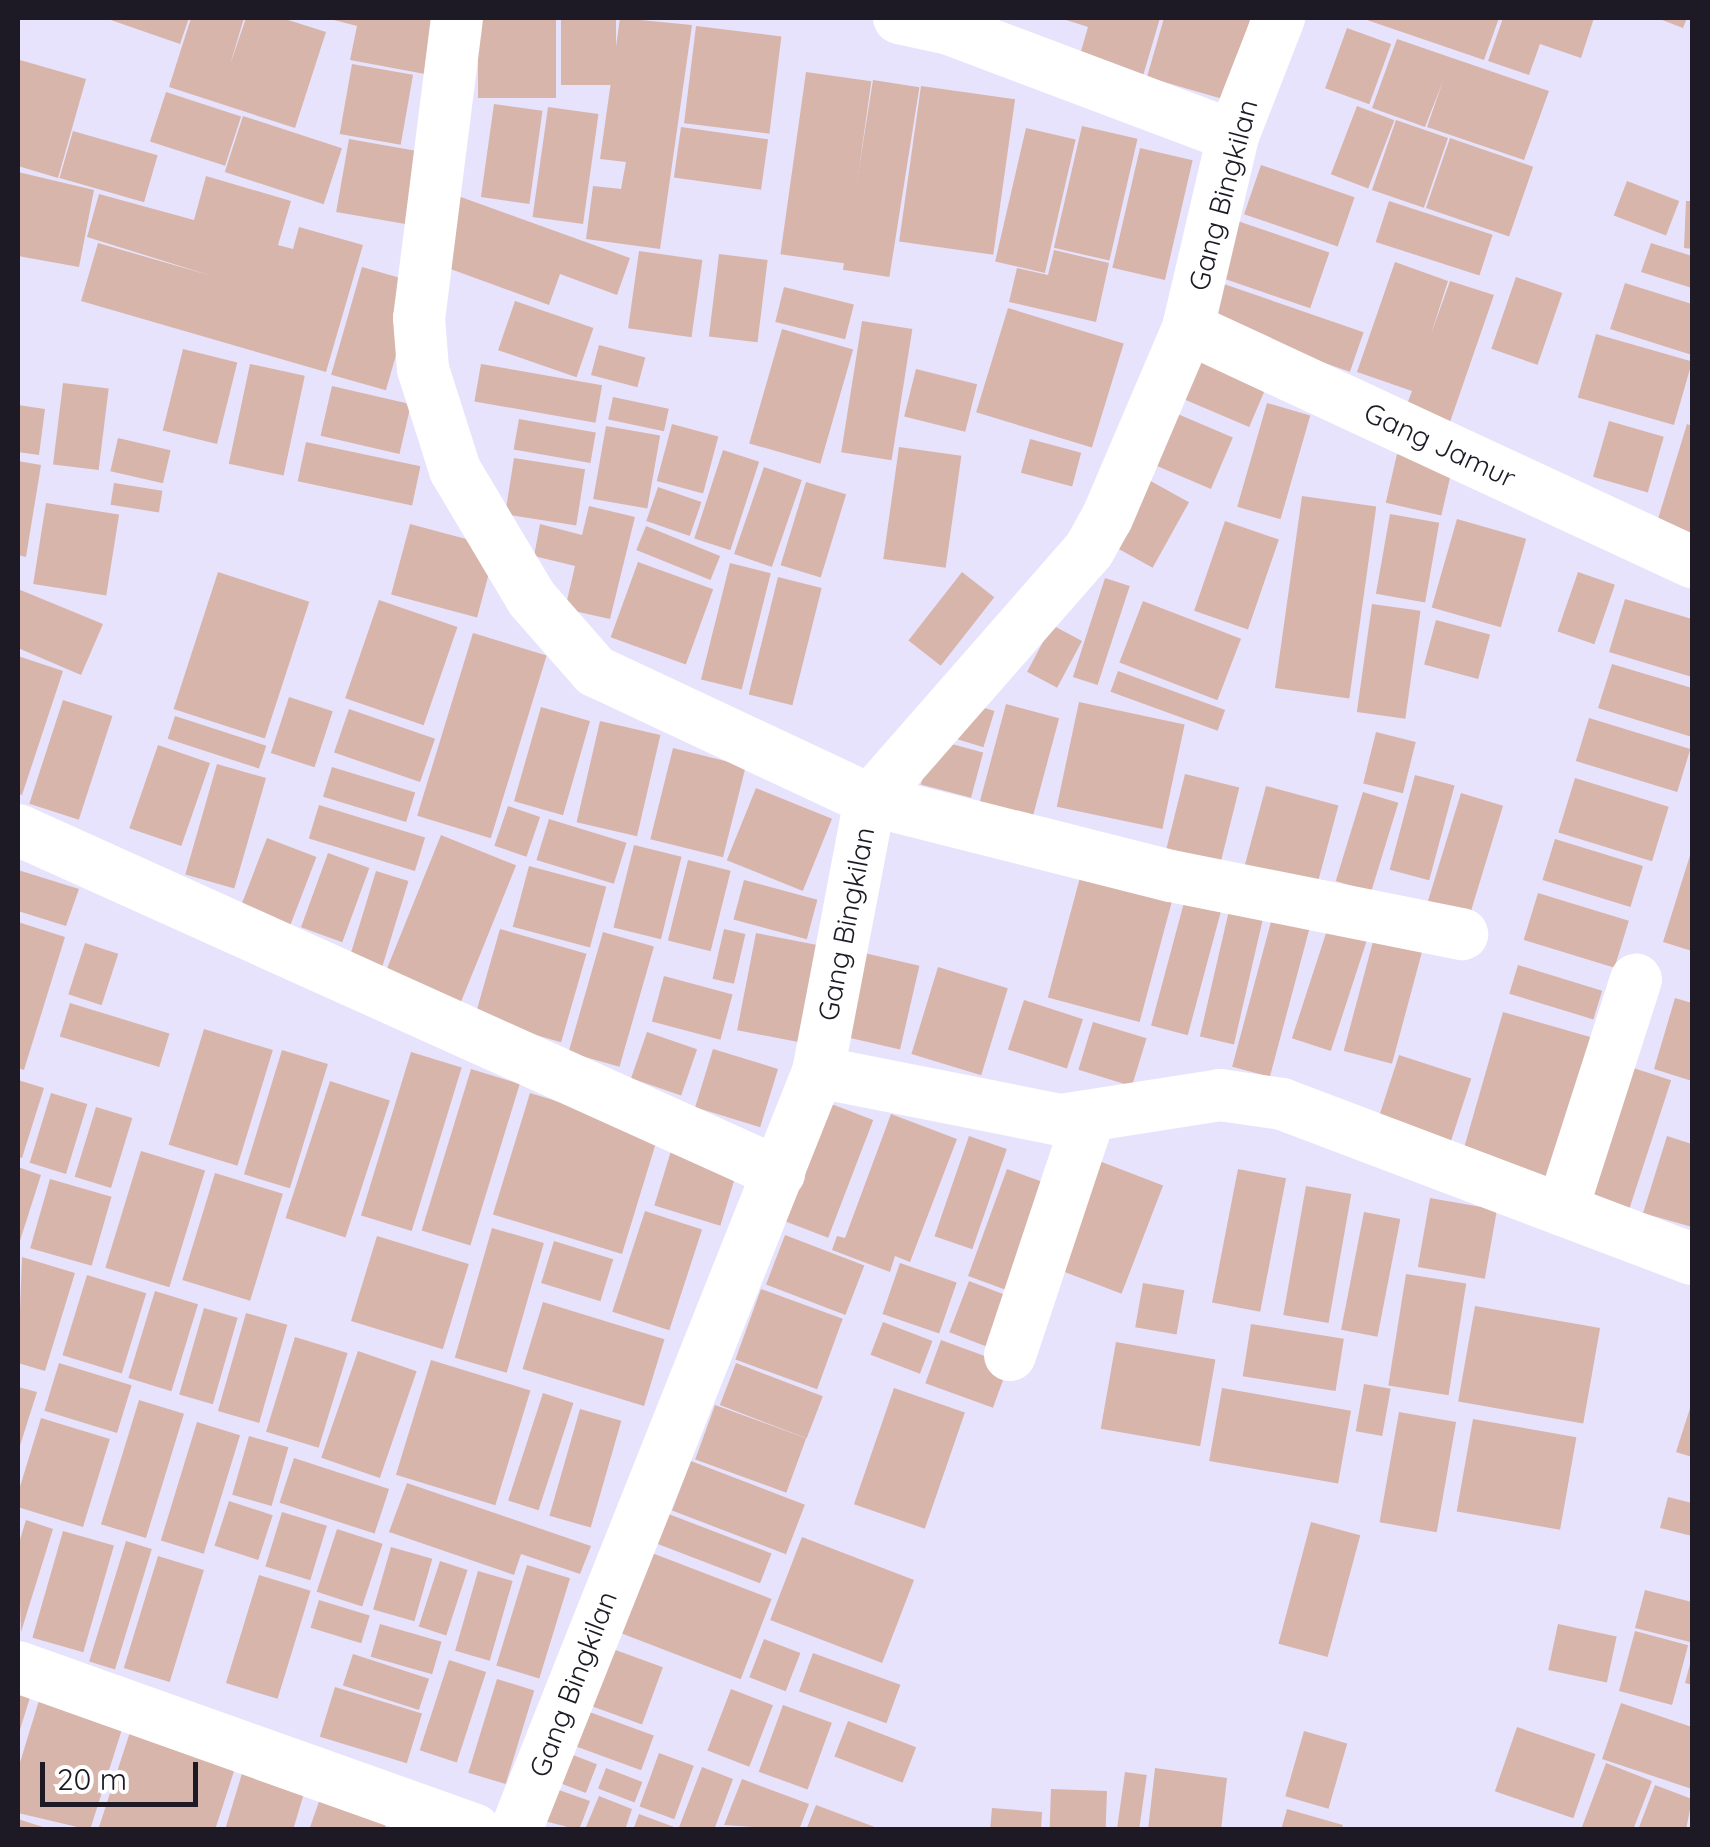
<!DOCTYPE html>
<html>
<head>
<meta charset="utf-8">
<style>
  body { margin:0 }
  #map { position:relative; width:1710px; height:1847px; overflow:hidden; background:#e8e3fc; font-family:Quicksand,sans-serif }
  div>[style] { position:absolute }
  .building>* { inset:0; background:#d8b5ab; transform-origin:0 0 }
  .street>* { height:52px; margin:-26px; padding:0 26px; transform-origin:26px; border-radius:26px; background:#fff }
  span { translate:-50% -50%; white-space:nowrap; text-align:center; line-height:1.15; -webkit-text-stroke:9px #fff; paint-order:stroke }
  .street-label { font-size:28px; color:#1d1a25 }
  .frame { position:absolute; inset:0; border:20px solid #1d1a25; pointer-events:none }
  .scale { position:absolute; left:40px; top:1762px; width:158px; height:45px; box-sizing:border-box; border:5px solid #1d1a25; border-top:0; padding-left:12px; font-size:30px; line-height:35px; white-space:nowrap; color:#1d1a25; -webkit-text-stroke:8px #fff; paint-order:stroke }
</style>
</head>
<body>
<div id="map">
  <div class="building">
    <i style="clip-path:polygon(105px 18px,189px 18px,180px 44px)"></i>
    <i style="clip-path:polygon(191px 18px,244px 18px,230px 65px,246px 18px,282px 18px,326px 32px,295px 128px,169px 87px)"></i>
    <i style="clip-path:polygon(326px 18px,436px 18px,425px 74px,350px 60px,357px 26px)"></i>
    <i style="left:478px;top:18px;width:78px;height:80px"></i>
    <i style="left:561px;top:18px;width:55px;height:67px"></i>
    <i style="clip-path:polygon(620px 18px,692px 25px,660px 249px,586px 239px,593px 186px,621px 189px,626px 162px,600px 159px)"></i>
    <i style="clip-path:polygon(1060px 18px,1160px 18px,1143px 76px,1079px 58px,1088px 27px)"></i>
    <i style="clip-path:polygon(1164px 18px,1250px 20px,1226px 100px,1147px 77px)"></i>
    <i style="clip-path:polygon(1361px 18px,1499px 18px,1484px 60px)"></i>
    <i style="clip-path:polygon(1503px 18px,1594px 18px,1581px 58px,1540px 44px,1529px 75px,1488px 61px)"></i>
    <i style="clip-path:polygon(1657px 18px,1687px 18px,1683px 28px)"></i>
    <i style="left:696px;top:26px;width:86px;height:98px;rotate:7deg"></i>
    <i style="left:1347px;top:28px;width:47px;height:64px;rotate:20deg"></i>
    <i style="clip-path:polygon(1397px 39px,1549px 91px,1524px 160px,1427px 127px,1443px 81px,1425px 127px,1372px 108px)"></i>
    <i style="clip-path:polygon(20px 60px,86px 79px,58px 178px,18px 166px)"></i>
    <i style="left:352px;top:64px;width:62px;height:71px;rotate:10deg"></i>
    <i style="left:806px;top:72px;width:66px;height:184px;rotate:8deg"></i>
    <i style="left:873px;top:80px;width:47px;height:192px;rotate:9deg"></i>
    <i style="left:921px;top:86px;width:95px;height:157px;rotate:8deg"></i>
    <i style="left:166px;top:92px;width:79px;height:52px;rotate:18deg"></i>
    <i style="left:494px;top:104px;width:49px;height:94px;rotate:8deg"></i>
    <i style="left:1357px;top:106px;width:40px;height:73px;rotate:21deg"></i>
    <i style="left:548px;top:107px;width:51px;height:111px;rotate:8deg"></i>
    <i style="left:243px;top:116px;width:104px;height:59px;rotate:18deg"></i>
    <i style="left:1396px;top:120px;width:55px;height:74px;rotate:19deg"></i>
    <i style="left:1082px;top:126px;width:57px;height:125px;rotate:13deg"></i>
    <i style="left:681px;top:127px;width:88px;height:51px;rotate:8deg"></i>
    <i style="left:1026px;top:128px;width:51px;height:137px;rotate:13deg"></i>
    <i style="left:73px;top:131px;width:88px;height:49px;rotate:16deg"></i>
    <i style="left:1450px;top:138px;width:88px;height:74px;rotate:19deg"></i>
    <i style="left:349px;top:139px;width:82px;height:74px;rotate:10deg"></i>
    <i style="left:1140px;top:148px;width:54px;height:123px;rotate:13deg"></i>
    <i style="left:1261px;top:165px;width:99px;height:52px;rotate:19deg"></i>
    <i style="clip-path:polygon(18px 172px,94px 190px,79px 267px,18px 256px)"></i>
    <i style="clip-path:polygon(206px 176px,291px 201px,278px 245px,293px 249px,299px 227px,363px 245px,326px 372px,81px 301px,98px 243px,212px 276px,87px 237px,99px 194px,194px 220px)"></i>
    <i style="left:1627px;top:181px;width:56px;height:37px;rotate:21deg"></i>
    <i style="clip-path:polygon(458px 196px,630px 258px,617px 295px,560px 274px,549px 305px,434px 263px)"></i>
    <i style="left:1389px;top:201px;width:109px;height:43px;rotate:18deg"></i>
    <i style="clip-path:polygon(1686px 201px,1692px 201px,1692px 249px,1684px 248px)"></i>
    <i style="left:1232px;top:219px;width:103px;height:59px;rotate:19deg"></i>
    <i style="clip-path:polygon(1651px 243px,1692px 256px,1692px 288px,1641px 272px)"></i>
    <i style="clip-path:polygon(1054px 250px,1109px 263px,1096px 322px,1009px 302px,1017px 268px,1048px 275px)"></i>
    <i style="left:639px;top:251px;width:64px;height:78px;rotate:8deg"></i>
    <i style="left:719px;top:254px;width:49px;height:83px;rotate:7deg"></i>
    <i style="clip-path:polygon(1395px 262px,1448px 281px,1431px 334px,1450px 281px,1494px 295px,1450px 422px,1406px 407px,1412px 391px,1357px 372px)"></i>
    <i style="left:362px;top:267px;width:57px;height:112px;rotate:16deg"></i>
    <i style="left:1516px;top:277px;width:49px;height:76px;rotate:19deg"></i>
    <i style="left:1218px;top:282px;width:154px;height:42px;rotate:19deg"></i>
    <i style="clip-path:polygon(1625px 283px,1692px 304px,1692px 355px,1610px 329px)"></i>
    <i style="left:784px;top:287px;width:72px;height:36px;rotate:14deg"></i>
    <i style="left:515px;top:301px;width:83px;height:52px;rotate:19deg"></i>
    <i style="left:1008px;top:308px;width:121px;height:109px;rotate:17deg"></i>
    <i style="left:862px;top:321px;width:51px;height:133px;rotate:9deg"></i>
    <i style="left:782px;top:329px;width:74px;height:119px;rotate:16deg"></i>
    <i style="left:1596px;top:334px;width:100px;height:66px;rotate:16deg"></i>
    <i style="left:599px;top:345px;width:48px;height:31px;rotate:15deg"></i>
    <i style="left:183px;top:349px;width:56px;height:84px;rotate:14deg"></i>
    <i style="left:1190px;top:354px;width:83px;height:44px;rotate:23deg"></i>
    <i style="left:250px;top:364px;width:56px;height:102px;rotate:12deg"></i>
    <i style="left:481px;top:364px;width:123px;height:38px;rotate:10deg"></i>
    <i style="left:916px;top:369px;width:63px;height:49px;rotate:14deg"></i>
    <i style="left:63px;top:383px;width:46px;height:82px;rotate:7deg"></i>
    <i style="left:332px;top:386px;width:81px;height:51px;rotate:13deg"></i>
    <i style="left:613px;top:397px;width:57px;height:23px;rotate:12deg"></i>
    <i style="left:1267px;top:403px;width:45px;height:108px;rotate:16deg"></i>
    <i style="clip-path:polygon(18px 405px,45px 409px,39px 455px,18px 452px)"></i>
    <i style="left:1173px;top:412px;width:65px;height:56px;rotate:23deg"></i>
    <i style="left:519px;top:419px;width:78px;height:31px;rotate:10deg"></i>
    <i style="left:1609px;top:421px;width:57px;height:58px;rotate:16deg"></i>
    <i style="left:672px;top:424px;width:48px;height:59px;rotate:15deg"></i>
    <i style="clip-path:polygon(1687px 424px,1692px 426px,1692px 544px,1654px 532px)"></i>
    <i style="left:606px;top:426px;width:55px;height:74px;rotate:10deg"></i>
    <i style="left:118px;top:438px;width:54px;height:34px;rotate:13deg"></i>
    <i style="left:1030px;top:439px;width:53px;height:35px;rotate:15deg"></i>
    <i style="left:306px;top:442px;width:117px;height:40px;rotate:12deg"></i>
    <i style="left:899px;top:447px;width:63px;height:113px;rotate:8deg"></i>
    <i style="left:723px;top:450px;width:38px;height:93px;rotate:18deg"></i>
    <i style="left:1397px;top:454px;width:57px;height:50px;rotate:13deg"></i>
    <i style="left:514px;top:458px;width:72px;height:57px;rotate:9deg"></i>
    <i style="clip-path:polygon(18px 461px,41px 465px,26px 557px,18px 555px)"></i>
    <i style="left:764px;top:467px;width:40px;height:92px;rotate:19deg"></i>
    <i style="left:1147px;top:479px;width:48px;height:75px;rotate:29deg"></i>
    <i style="left:806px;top:482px;width:42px;height:87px;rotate:17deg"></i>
    <i style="left:114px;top:483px;width:49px;height:22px;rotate:9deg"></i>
    <i style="left:658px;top:487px;width:46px;height:36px;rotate:19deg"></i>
    <i style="left:1302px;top:496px;width:75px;height:194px;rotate:8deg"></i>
    <i style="left:46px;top:503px;width:74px;height:82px;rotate:9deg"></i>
    <i style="clip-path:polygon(589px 506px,635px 517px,610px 619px,565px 609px,575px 566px,534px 556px,540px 524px,582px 535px)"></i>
    <i style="left:1390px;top:514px;width:50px;height:81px;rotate:10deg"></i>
    <i style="left:1457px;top:519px;width:72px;height:92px;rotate:16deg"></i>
    <i style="left:1225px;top:521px;width:57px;height:95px;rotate:19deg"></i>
    <i style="left:410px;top:524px;width:89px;height:73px;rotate:15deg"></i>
    <i style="left:646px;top:526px;width:80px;height:26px;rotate:22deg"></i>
    <i style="left:638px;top:562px;width:80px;height:80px;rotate:20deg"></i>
    <i style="left:730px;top:563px;width:42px;height:120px;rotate:14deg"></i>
    <i style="left:218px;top:572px;width:96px;height:144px;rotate:18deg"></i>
    <i style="left:962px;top:572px;width:41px;height:87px;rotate:38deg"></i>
    <i style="left:1578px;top:572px;width:39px;height:63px;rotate:19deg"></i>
    <i style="left:778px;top:577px;width:45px;height:121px;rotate:14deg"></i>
    <i style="left:1105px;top:578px;width:26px;height:104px;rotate:18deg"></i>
    <i style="clip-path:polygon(18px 589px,103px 624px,81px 675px,18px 648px)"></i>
    <i style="clip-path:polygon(1625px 599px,1692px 619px,1692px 677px,1609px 652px)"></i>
    <i style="left:379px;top:600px;width:83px;height:104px;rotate:19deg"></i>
    <i style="left:1143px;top:601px;width:105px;height:66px;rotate:21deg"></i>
    <i style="left:1372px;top:604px;width:49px;height:109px;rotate:8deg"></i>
    <i style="left:1436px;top:620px;width:56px;height:46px;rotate:15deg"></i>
    <i style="left:1052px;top:625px;width:34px;height:53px;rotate:28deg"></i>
    <i style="left:473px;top:633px;width:77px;height:191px;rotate:17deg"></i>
    <i style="clip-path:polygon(18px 656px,63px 671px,22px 795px,18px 794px)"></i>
    <i style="clip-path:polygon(1612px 664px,1692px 688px,1692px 737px,1598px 708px)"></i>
    <i style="left:1118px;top:671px;width:114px;height:22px;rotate:20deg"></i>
    <i style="left:289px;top:697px;width:46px;height:59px;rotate:18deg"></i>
    <i style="left:63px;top:700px;width:52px;height:109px;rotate:18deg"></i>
    <i style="left:962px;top:701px;width:34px;height:38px;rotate:17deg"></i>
    <i style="left:1079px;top:702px;width:108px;height:107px;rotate:12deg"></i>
    <i style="left:1006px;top:704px;width:55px;height:105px;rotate:15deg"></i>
    <i style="left:541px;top:707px;width:51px;height:98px;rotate:16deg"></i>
    <i style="left:349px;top:709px;width:91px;height:46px;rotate:19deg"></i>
    <i style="left:175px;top:716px;width:96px;height:24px;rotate:18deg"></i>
    <i style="left:1589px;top:718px;width:106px;height:45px;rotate:17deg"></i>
    <i style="left:600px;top:721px;width:62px;height:104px;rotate:13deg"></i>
    <i style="left:1376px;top:732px;width:41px;height:53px;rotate:14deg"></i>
    <i style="left:933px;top:739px;width:52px;height:47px;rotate:15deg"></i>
    <i style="left:158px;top:745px;width:55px;height:88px;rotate:19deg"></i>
    <i style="left:673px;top:748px;width:75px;height:94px;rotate:14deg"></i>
    <i style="left:217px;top:764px;width:51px;height:115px;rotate:16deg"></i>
    <i style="left:332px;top:767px;width:87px;height:31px;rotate:17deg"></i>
    <i style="left:1185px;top:774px;width:56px;height:87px;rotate:14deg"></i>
    <i style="left:1415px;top:775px;width:41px;height:98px;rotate:15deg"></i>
    <i style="left:1575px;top:778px;width:98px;height:57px;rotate:17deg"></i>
    <i style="left:1266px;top:786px;width:75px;height:90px;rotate:15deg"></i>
    <i style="left:756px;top:788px;width:82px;height:78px;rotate:22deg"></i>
    <i style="left:1363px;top:792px;width:37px;height:93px;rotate:17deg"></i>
    <i style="left:1461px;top:793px;width:44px;height:125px;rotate:17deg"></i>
    <i style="left:319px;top:805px;width:111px;height:35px;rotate:17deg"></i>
    <i style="left:508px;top:806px;width:34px;height:42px;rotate:19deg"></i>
    <i style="left:549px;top:819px;width:81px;height:43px;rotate:17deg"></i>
    <i style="left:441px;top:835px;width:81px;height:147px;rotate:22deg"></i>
    <i style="left:267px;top:838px;width:53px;height:79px;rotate:21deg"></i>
    <i style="left:1555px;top:839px;width:92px;height:43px;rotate:17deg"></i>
    <i style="left:634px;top:845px;width:49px;height:85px;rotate:14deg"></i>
    <i style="clip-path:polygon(1692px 849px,1692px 951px,1663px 942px)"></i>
    <i style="left:328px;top:853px;width:44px;height:79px;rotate:20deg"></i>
    <i style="left:688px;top:860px;width:44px;height:83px;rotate:14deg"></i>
    <i style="left:529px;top:866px;width:80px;height:63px;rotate:15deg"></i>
    <i style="clip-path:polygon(18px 870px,79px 889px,66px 926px,18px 911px)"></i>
    <i style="left:1082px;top:870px;width:95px;height:132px;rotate:15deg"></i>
    <i style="left:376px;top:871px;width:34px;height:95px;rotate:17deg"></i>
    <i style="left:744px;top:880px;width:76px;height:41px;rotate:15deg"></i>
    <i style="left:1538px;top:893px;width:95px;height:49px;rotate:17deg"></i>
    <i style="left:1186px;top:895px;width:38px;height:135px;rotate:15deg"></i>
    <i style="left:1230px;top:906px;width:35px;height:134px;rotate:13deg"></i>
    <i style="left:1272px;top:918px;width:39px;height:154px;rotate:15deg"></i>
    <i style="clip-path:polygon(18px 922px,65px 937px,24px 1070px,18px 1068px)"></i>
    <i style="left:1328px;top:927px;width:41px;height:117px;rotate:18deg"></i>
    <i style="left:500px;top:929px;width:90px;height:92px;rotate:16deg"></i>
    <i style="left:724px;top:929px;width:22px;height:51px;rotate:13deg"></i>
    <i style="left:603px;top:932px;width:53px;height:125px;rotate:16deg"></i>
    <i style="left:756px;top:933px;width:65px;height:99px;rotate:11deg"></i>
    <i style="left:1375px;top:934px;width:50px;height:121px;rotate:15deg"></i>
    <i style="left:85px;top:943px;width:35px;height:54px;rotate:18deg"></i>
    <i style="left:860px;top:952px;width:61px;height:86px;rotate:13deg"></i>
    <i style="left:1518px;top:965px;width:88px;height:30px;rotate:17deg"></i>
    <i style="left:938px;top:967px;width:73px;height:91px;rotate:17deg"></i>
    <i style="left:664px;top:976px;width:71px;height:47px;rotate:15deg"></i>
    <i style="clip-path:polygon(1675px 998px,1692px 1003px,1692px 1081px,1654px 1069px)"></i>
    <i style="left:1024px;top:1000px;width:62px;height:52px;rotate:18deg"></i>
    <i style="left:70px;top:1003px;width:104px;height:35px;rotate:17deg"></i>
    <i style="left:1503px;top:1012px;width:99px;height:146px;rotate:16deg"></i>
    <i style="left:1093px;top:1022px;width:56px;height:50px;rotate:17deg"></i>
    <i style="left:204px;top:1029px;width:72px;height:121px;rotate:17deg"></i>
    <i style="left:647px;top:1032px;width:53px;height:49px;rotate:19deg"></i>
    <i style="left:713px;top:1049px;width:68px;height:61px;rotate:17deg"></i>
    <i style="left:282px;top:1050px;width:48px;height:130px;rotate:17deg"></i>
    <i style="left:411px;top:1052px;width:53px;height:171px;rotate:17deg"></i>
    <i style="left:1399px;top:1055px;width:76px;height:72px;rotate:18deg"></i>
    <i style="left:1615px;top:1062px;width:59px;height:140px;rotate:18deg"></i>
    <i style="left:471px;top:1069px;width:51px;height:169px;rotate:17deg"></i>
    <i style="clip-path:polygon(18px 1080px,44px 1088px,22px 1158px,18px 1157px)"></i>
    <i style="left:330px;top:1081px;width:63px;height:144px;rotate:18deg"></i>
    <i style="left:51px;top:1093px;width:38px;height:73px;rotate:17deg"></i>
    <i style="left:530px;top:1093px;width:135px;height:127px;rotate:17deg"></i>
    <i style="left:821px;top:1100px;width:56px;height:126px;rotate:21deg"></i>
    <i style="left:96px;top:1107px;width:38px;height:73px;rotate:17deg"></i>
    <i style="clip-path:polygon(891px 1114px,957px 1139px,910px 1262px,895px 1256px,890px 1272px,832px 1250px,837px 1236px,845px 1238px)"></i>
    <i style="left:969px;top:1136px;width:40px;height:106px;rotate:19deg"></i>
    <i style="clip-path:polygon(1667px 1136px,1692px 1144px,1692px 1227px,1643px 1213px)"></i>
    <i style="left:141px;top:1151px;width:67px;height:122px;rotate:17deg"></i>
    <i style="left:671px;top:1151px;width:69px;height:57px;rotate:17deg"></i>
    <i style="left:1094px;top:1159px;width:74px;height:116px;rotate:21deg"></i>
    <i style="clip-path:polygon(18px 1167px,41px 1175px,18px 1247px)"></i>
    <i style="left:1007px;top:1169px;width:58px;height:114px;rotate:20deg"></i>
    <i style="left:1238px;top:1169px;width:49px;height:136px;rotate:11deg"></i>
    <i style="left:215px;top:1173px;width:71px;height:112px;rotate:17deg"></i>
    <i style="left:50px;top:1179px;width:64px;height:72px;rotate:16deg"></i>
    <i style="left:1306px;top:1186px;width:46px;height:131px;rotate:10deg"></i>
    <i style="left:1430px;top:1198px;width:68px;height:70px;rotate:10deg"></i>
    <i style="left:645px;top:1211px;width:60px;height:106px;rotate:18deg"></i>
    <i style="left:1364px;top:1212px;width:37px;height:120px;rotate:11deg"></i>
    <i style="left:492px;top:1228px;width:54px;height:135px;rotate:16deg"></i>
    <i style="left:785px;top:1235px;width:85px;height:53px;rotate:21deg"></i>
    <i style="left:377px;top:1236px;width:96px;height:89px;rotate:17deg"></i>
    <i style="left:554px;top:1241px;width:62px;height:44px;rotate:17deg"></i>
    <i style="clip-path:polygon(22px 1257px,75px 1273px,45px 1371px,18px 1363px)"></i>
    <i style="left:900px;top:1263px;width:60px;height:54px;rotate:19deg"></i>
    <i style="left:1406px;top:1274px;width:61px;height:113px;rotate:9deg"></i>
    <i style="left:87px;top:1275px;width:62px;height:84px;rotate:17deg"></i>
    <i style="left:969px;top:1281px;width:60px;height:55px;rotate:21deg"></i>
    <i style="left:1143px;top:1283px;width:42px;height:45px;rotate:10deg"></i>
    <i style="left:761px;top:1289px;width:87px;height:75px;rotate:20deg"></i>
    <i style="left:155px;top:1291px;width:45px;height:91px;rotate:17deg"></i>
    <i style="left:543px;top:1302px;width:127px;height:70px;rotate:17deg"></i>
    <i style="left:1475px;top:1306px;width:127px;height:97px;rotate:10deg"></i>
    <i style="left:204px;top:1308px;width:35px;height:90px;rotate:16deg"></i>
    <i style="left:246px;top:1313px;width:43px;height:102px;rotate:16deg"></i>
    <i style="left:883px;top:1322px;width:53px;height:35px;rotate:21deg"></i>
    <i style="left:1251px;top:1324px;width:94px;height:53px;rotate:9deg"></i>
    <i style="left:295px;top:1337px;width:55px;height:99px;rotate:17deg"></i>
    <i style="left:941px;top:1340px;width:72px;height:46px;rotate:20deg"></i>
    <i style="left:1116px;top:1342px;width:101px;height:88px;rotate:10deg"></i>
    <i style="left:358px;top:1351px;width:62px;height:113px;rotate:19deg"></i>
    <i style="left:431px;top:1360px;width:104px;height:120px;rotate:17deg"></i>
    <i style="left:59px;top:1363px;width:76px;height:50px;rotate:17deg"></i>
    <i style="left:736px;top:1363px;width:93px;height:45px;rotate:21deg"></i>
    <i style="left:1364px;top:1384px;width:27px;height:48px;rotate:10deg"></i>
    <i style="clip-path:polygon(18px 1387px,37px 1392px,18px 1452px)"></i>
    <i style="left:894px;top:1388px;width:75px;height:123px;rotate:19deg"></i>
    <i style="left:1222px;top:1388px;width:131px;height:74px;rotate:10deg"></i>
    <i style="left:543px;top:1393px;width:32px;height:113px;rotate:18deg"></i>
    <i style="left:139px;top:1400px;width:47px;height:130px;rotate:17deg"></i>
    <i style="clip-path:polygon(1692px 1402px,1692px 1457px,1676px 1452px)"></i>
    <i style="left:715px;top:1405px;width:97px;height:58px;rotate:20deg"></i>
    <i style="left:580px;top:1409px;width:43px;height:111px;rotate:16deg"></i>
    <i style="left:1399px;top:1412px;width:58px;height:112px;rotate:10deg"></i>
    <i style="left:41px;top:1418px;width:72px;height:92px;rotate:17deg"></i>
    <i style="left:1473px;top:1419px;width:105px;height:94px;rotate:10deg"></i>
    <i style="left:197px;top:1422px;width:45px;height:124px;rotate:17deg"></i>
    <i style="left:249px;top:1436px;width:41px;height:61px;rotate:16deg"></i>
    <i style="left:294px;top:1458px;width:100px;height:47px;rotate:18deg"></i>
    <i style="left:691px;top:1461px;width:122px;height:53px;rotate:21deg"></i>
    <i style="clip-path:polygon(407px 1483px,591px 1546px,580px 1574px,521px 1554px,514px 1575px,389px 1532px)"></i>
    <i style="clip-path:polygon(1668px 1497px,1692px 1503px,1692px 1536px,1660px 1528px)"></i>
    <i style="left:229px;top:1501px;width:46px;height:47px;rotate:18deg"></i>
    <i style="left:282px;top:1512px;width:47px;height:57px;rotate:17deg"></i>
    <i style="left:666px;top:1513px;width:113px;height:32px;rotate:21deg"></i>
    <i style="clip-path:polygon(26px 1520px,53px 1529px,21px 1632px,18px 1546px)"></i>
    <i style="left:1311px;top:1522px;width:51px;height:126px;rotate:15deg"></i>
    <i style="left:337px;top:1529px;width:48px;height:66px;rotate:18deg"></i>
    <i style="left:63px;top:1531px;width:53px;height:111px;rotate:16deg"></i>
    <i style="left:802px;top:1537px;width:120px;height:89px;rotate:21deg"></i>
    <i style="left:126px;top:1541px;width:27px;height:126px;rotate:17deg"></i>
    <i style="left:391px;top:1547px;width:43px;height:65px;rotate:16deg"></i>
    <i style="left:639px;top:1548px;width:142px;height:86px;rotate:21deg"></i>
    <i style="left:158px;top:1556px;width:48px;height:117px;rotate:17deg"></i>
    <i style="left:440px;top:1561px;width:29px;height:69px;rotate:18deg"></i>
    <i style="left:527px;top:1565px;width:45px;height:105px;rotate:17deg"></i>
    <i style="left:478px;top:1571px;width:36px;height:83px;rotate:16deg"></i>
    <i style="left:259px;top:1575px;width:54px;height:113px;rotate:17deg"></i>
    <i style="clip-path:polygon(1645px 1590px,1692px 1602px,1690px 1642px,1635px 1628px)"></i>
    <i style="left:319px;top:1600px;width:53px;height:29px;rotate:17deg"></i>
    <i style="left:380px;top:1624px;width:64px;height:34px;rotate:16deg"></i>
    <i style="left:1558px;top:1624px;width:60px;height:47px;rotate:12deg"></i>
    <i style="left:1635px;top:1631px;width:55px;height:62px;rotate:15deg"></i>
    <i style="left:764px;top:1639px;width:39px;height:41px;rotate:21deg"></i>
    <i style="left:599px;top:1644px;width:68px;height:61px;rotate:20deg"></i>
    <i style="left:813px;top:1653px;width:93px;height:41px;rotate:20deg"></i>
    <i style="left:353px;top:1654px;width:80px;height:33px;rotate:18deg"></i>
    <i style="left:449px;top:1660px;width:39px;height:95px;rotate:18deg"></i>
    <i style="clip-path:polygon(1691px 1660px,1692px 1660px,1692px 1685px,1685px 1683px)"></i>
    <i style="left:497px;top:1679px;width:39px;height:98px;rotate:17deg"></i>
    <i style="clip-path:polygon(18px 1683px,33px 1688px,18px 1736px)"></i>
    <i style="left:335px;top:1687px;width:91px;height:52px;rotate:17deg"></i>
    <i style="left:731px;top:1689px;width:45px;height:66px;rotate:21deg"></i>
    <i style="clip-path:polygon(40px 1697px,124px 1723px,90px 1830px,18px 1813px,18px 1769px)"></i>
    <i style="clip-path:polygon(1621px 1703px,1692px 1727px,1692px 1789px,1602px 1759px)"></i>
    <i style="left:783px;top:1705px;width:52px;height:71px;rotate:20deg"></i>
    <i style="left:573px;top:1706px;width:86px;height:37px;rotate:20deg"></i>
    <i style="left:848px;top:1721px;width:73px;height:38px;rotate:21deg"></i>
    <i style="left:1517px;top:1727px;width:83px;height:68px;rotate:19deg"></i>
    <i style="clip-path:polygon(131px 1729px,237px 1762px,215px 1830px,98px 1830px)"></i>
    <i style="left:1304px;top:1731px;width:45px;height:68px;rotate:16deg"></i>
    <i style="left:555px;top:1748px;width:45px;height:31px;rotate:21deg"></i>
    <i style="left:659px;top:1753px;width:37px;height:57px;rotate:20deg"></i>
    <i style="clip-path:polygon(1606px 1763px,1652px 1781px,1633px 1830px,1582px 1827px)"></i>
    <i style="clip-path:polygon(702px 1767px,733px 1779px,714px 1830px,678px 1830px)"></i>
    <i style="left:606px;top:1768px;width:39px;height:22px;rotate:21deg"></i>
    <i style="clip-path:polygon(1155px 1768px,1227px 1778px,1221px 1830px,1148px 1830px)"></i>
    <i style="clip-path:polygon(243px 1770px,305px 1790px,293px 1830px,225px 1830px)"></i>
    <i style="left:1125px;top:1772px;width:22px;height:59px;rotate:8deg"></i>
    <i style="clip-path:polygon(742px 1779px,809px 1804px,799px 1830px,724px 1825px)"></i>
    <i style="clip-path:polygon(542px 1784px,590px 1801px,579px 1830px,529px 1817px)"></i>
    <i style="clip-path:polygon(1655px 1785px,1692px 1799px,1686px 1830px,1638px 1830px)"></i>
    <i style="left:1051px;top:1789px;width:56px;height:41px;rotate:2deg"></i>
    <i style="clip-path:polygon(321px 1796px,388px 1817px,384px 1830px,309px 1830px)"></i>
    <i style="clip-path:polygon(599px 1796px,632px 1809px,625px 1830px,586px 1827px)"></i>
    <i style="clip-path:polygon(816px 1805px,880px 1829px,880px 1830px,806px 1830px)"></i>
    <i style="clip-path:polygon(992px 1808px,1042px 1812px,1041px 1830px,990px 1830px)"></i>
    <i style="clip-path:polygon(1287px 1809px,1343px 1825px,1341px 1830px,1281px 1830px)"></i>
    <i style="clip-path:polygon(639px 1814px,674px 1827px,673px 1830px,633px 1830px)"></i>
    <i style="clip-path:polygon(18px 1819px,49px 1829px,49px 1830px,18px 1830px)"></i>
  </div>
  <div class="street">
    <i style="left:457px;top:18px;width:302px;rotate:97.2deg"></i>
    <i style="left:419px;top:318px;width:51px;rotate:85.5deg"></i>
    <i style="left:423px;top:369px;width:106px;rotate:72.4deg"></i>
    <i style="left:455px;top:470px;width:150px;rotate:59.2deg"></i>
    <i style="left:532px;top:599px;width:96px;rotate:48.8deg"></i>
    <i style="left:595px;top:671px;width:304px;rotate:25.1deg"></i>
    <i style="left:870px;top:800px;width:310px;rotate:14.2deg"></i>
    <i style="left:1171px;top:876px;width:297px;rotate:11.3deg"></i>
    <i style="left:899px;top:18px;width:51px;rotate:12.4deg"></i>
    <i style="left:949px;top:29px;width:303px;rotate:20.6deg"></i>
    <i style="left:1188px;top:328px;width:556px;rotate:24.9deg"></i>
    <i style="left:18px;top:830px;width:835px;rotate:24.26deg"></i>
    <i style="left:818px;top:1072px;width:248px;rotate:11.2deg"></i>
    <i style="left:1061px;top:1120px;width:161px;rotate:-8.9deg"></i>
    <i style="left:1220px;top:1095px;width:63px;rotate:8.3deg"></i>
    <i style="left:1282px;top:1104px;width:438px;rotate:20.7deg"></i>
    <i style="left:1562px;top:1210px;width:242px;rotate:-72.2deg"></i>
    <i style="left:1010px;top:1355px;width:251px;rotate:-71.6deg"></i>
    <i style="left:18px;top:1667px;width:485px;rotate:19.6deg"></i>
    <i style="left:516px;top:1830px;width:816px;rotate:-68.28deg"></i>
    <i style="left:818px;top:1072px;width:277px;rotate:-79.2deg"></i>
    <i style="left:870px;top:800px;width:332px;rotate:-48.8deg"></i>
    <i style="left:1089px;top:550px;width:37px;rotate:-61deg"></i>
    <i style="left:1107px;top:518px;width:207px;rotate:-66.9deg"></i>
    <i style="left:1188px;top:328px;width:197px;rotate:-76.8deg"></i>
    <i style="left:1233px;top:136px;width:127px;rotate:-68.7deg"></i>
  </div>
  <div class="street-label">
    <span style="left:1223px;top:195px;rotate:-75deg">Gang Bingkilan</span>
    <span style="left:1440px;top:445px;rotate:25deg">Gang Jamur</span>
    <span style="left:846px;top:924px;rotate:-79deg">Gang Bingkilan</span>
    <span style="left:573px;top:1684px;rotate:-69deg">Gang Bingkilan</span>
  </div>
  <div class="frame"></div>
  <div class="scale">20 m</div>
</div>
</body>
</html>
